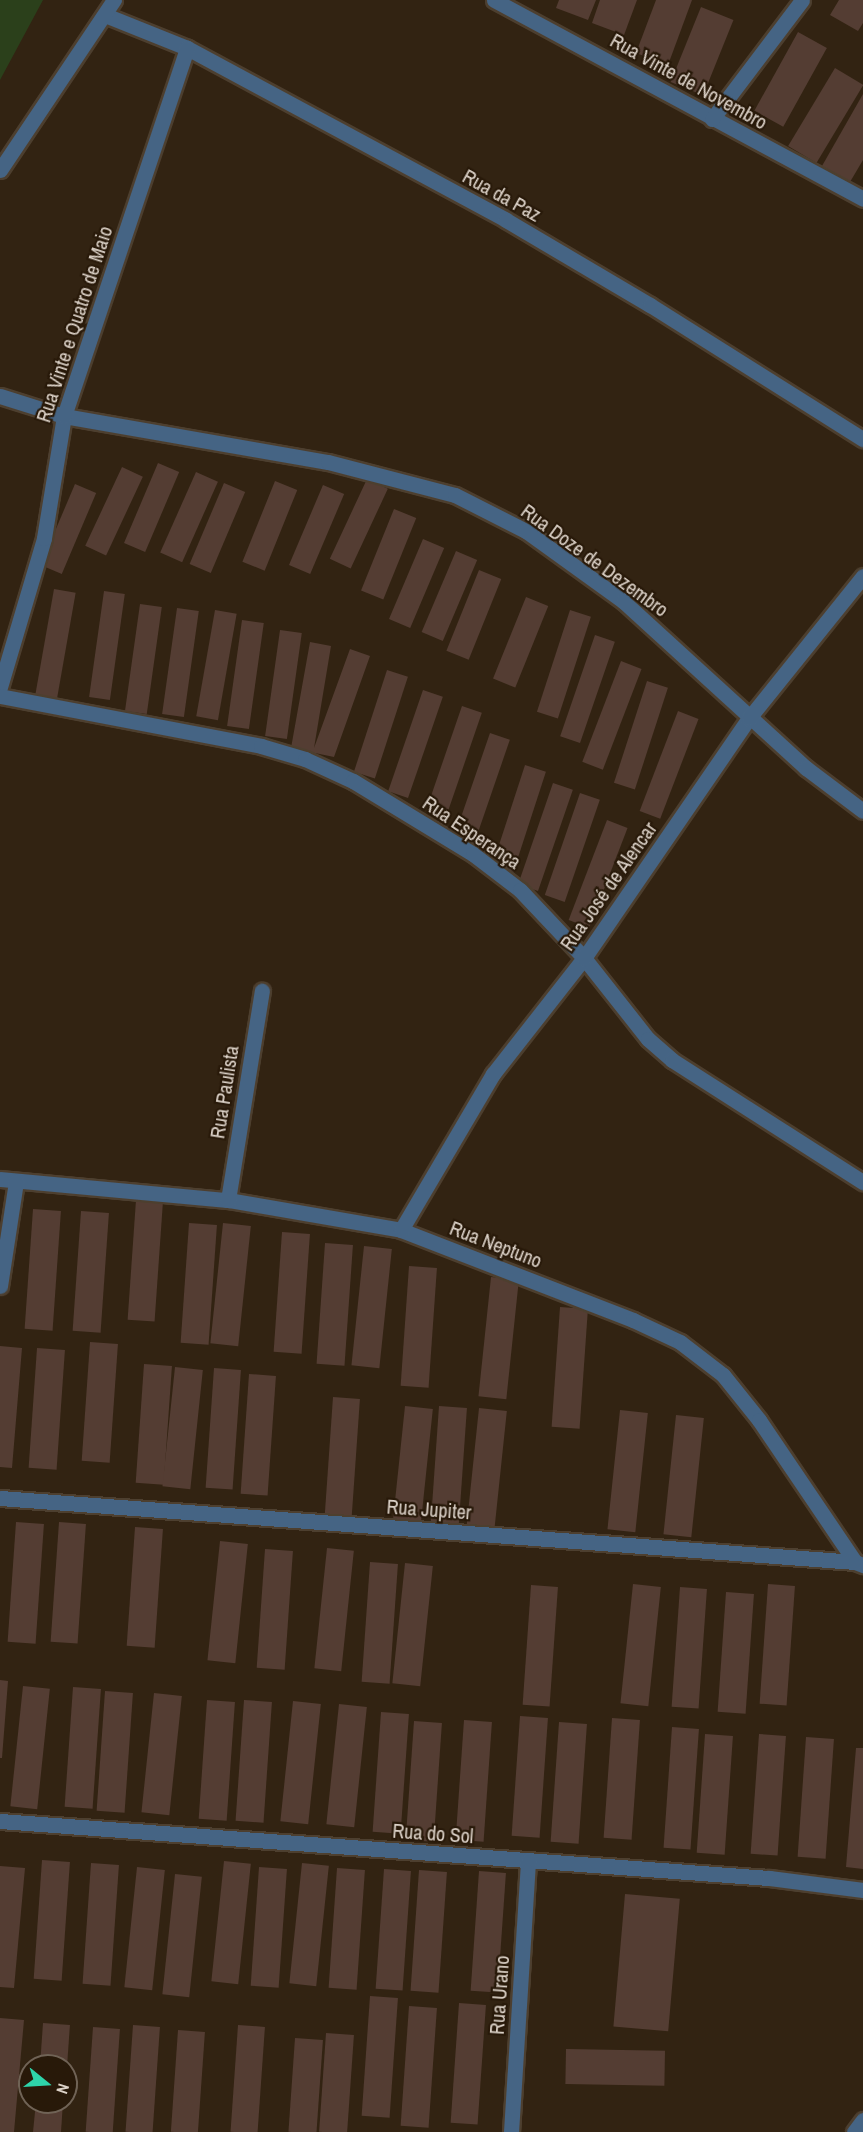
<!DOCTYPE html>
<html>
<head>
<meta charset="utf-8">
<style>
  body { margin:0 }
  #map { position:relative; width:863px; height:2132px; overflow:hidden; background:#322312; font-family:"Archivo Narrow",sans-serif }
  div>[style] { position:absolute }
  .green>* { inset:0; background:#2b401b }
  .building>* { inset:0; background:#543d33; transform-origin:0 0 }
  .roads { filter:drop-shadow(2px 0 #4d3f2f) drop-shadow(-2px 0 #4d3f2f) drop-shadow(0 2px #4d3f2f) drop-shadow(0 -2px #4d3f2f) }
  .minor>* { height:15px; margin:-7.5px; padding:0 7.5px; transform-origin:7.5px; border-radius:7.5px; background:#456484 }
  span { translate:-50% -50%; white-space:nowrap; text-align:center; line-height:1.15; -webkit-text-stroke:4.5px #281909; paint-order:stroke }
  .street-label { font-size:20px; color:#ddd3c9 }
  .north { position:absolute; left:18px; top:2054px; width:60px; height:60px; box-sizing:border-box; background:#281909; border:2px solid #706356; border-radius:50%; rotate:108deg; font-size:16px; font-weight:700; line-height:24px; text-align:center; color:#ddd3c9 }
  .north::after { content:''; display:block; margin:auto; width:21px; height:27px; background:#2ed4aa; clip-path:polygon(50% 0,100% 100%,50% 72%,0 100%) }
</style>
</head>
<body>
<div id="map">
  <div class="green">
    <i style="clip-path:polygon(0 0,43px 0,0 80px)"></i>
  </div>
  <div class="building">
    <i style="clip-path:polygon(559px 0,596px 0,588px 20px,556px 8px)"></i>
    <i style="clip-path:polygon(600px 0,637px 0,624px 35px,592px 23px)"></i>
    <i style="clip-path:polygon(656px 0,692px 0,668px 65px,636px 53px)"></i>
    <i style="clip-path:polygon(839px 0,863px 0,863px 23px,858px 31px,830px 15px)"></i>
    <i style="left:701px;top:7px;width:35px;height:81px;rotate:22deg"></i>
    <i style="left:798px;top:32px;width:33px;height:90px;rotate:29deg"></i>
    <i style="left:835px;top:68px;width:33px;height:91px;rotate:31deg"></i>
    <i style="clip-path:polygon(863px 94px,863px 160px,850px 182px,822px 166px)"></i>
    <i style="left:158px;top:463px;width:23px;height:87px;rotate:23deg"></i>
    <i style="left:122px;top:467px;width:23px;height:87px;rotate:25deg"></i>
    <i style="left:196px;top:472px;width:24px;height:88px;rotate:24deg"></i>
    <i style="left:367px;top:479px;width:23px;height:88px;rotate:25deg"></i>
    <i style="left:275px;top:481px;width:24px;height:87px;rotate:22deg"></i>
    <i style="left:224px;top:483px;width:23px;height:88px;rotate:23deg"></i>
    <i style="left:75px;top:484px;width:23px;height:88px;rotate:23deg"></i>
    <i style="left:323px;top:485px;width:23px;height:87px;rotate:23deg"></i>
    <i style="left:394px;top:509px;width:24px;height:88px;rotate:22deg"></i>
    <i style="left:423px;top:539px;width:23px;height:87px;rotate:23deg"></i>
    <i style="left:456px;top:551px;width:23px;height:88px;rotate:23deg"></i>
    <i style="left:479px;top:570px;width:24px;height:87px;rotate:22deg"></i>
    <i style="left:54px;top:589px;width:22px;height:107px;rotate:10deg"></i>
    <i style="left:104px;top:591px;width:21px;height:107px;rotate:8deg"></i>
    <i style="left:526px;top:597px;width:24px;height:88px;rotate:22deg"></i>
    <i style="left:140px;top:604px;width:22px;height:108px;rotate:8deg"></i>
    <i style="left:177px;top:608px;width:22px;height:107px;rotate:8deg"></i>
    <i style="left:215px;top:610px;width:22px;height:108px;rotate:10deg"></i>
    <i style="left:570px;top:610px;width:22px;height:107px;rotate:18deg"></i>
    <i style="left:242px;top:620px;width:22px;height:107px;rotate:8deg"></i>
    <i style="left:280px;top:630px;width:22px;height:107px;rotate:8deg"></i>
    <i style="left:595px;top:635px;width:21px;height:107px;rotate:19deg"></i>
    <i style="clip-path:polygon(310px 642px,331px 646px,314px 748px,350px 649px,370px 656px,334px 757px,291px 748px)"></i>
    <i style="left:621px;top:661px;width:22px;height:108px;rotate:21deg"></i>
    <i style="left:387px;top:670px;width:22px;height:107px;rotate:18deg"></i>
    <i style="left:647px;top:681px;width:22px;height:107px;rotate:18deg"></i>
    <i style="left:423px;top:690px;width:21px;height:107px;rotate:19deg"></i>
    <i style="left:462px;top:706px;width:21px;height:107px;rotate:19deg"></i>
    <i style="left:678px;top:711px;width:22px;height:107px;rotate:21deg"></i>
    <i style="left:490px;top:733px;width:21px;height:107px;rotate:19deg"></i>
    <i style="left:525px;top:765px;width:22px;height:106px;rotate:18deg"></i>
    <i style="left:553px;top:783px;width:21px;height:107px;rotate:19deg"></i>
    <i style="left:580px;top:793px;width:21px;height:108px;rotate:19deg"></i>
    <i style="left:607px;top:820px;width:22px;height:107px;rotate:21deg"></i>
    <i style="left:136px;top:1200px;width:27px;height:120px;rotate:4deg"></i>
    <i style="left:33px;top:1209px;width:28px;height:120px;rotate:4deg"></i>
    <i style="left:81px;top:1211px;width:28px;height:120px;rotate:4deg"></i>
    <i style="left:189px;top:1223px;width:28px;height:120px;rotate:4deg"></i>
    <i style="left:223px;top:1223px;width:28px;height:121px;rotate:6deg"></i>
    <i style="left:282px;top:1232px;width:28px;height:120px;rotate:4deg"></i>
    <i style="left:325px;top:1243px;width:28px;height:121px;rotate:4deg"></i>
    <i style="left:364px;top:1246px;width:28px;height:120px;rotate:6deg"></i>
    <i style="left:409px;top:1266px;width:28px;height:120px;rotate:4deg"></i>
    <i style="left:491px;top:1277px;width:28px;height:120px;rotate:6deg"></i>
    <i style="left:560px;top:1307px;width:28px;height:120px;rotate:4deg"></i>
    <i style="left:90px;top:1342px;width:28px;height:119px;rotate:4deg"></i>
    <i style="clip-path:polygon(0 1346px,22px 1348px,12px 1468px,0 1467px)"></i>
    <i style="left:37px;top:1348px;width:28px;height:120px;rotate:4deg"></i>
    <i style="left:144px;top:1364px;width:28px;height:119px;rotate:4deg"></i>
    <i style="left:175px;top:1367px;width:28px;height:120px;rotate:6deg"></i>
    <i style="left:214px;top:1368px;width:27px;height:120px;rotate:4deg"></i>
    <i style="left:249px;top:1374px;width:27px;height:120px;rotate:4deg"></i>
    <i style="left:333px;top:1397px;width:27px;height:120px;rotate:4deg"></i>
    <i style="left:405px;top:1406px;width:28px;height:121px;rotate:6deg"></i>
    <i style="left:439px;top:1406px;width:28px;height:119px;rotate:4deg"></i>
    <i style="left:479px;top:1408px;width:28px;height:120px;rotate:6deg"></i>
    <i style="left:620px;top:1410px;width:28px;height:120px;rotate:6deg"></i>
    <i style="left:676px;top:1415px;width:28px;height:120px;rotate:6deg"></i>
    <i style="left:16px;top:1522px;width:28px;height:120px;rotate:4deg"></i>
    <i style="left:59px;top:1522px;width:27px;height:120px;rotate:4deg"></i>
    <i style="left:135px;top:1527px;width:28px;height:119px;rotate:4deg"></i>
    <i style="left:220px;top:1541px;width:28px;height:120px;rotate:6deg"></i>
    <i style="left:327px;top:1548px;width:27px;height:121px;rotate:6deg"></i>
    <i style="left:265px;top:1549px;width:28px;height:119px;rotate:4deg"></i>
    <i style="left:370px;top:1562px;width:28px;height:120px;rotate:4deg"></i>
    <i style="left:405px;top:1563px;width:28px;height:121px;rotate:6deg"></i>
    <i style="left:633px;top:1584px;width:28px;height:120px;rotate:6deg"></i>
    <i style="left:768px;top:1584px;width:27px;height:120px;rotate:4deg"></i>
    <i style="left:531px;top:1585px;width:27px;height:120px;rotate:4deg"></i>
    <i style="left:680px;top:1587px;width:27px;height:120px;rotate:4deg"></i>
    <i style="left:726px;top:1592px;width:28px;height:120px;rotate:4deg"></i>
    <i style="clip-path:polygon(0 1680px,8px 1681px,2px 1758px,0 1758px)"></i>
    <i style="left:23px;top:1686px;width:27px;height:121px;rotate:6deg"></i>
    <i style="left:73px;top:1687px;width:28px;height:120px;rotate:4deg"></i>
    <i style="left:105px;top:1691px;width:28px;height:120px;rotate:4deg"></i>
    <i style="left:154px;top:1693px;width:28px;height:120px;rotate:6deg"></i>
    <i style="left:207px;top:1700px;width:28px;height:119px;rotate:4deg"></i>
    <i style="left:244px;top:1700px;width:28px;height:121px;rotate:4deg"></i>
    <i style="left:293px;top:1701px;width:28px;height:121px;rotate:6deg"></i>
    <i style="left:339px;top:1704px;width:28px;height:121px;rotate:6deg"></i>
    <i style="left:381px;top:1712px;width:28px;height:120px;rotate:4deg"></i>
    <i style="left:520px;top:1716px;width:28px;height:120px;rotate:4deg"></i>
    <i style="left:612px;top:1718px;width:28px;height:120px;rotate:4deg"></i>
    <i style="left:464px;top:1720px;width:28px;height:120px;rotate:4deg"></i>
    <i style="left:414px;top:1721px;width:28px;height:119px;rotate:4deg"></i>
    <i style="left:559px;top:1722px;width:28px;height:120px;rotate:4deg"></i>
    <i style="left:672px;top:1727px;width:27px;height:121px;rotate:4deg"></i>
    <i style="left:705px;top:1734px;width:28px;height:119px;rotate:4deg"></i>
    <i style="left:759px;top:1734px;width:27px;height:120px;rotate:4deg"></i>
    <i style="left:806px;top:1737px;width:28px;height:120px;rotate:4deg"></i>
    <i style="clip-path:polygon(856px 1748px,863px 1748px,863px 1869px,846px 1867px)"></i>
    <i style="left:42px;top:1860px;width:28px;height:119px;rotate:4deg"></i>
    <i style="left:224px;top:1861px;width:27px;height:121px;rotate:6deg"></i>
    <i style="left:91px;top:1863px;width:28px;height:121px;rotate:4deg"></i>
    <i style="left:302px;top:1863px;width:27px;height:121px;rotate:6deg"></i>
    <i style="clip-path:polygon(0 1866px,25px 1868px,14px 1988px,0 1987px)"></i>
    <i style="left:137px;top:1867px;width:28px;height:121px;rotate:6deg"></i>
    <i style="left:259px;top:1867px;width:28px;height:119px;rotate:4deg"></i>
    <i style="left:337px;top:1868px;width:28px;height:120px;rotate:4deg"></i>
    <i style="left:384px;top:1869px;width:27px;height:120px;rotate:4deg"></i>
    <i style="left:419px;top:1870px;width:28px;height:121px;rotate:4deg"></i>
    <i style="left:479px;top:1871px;width:27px;height:120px;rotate:4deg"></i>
    <i style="left:175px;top:1874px;width:27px;height:121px;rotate:6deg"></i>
    <i style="left:625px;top:1894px;width:55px;height:133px;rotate:5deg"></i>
    <i style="left:370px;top:1996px;width:28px;height:120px;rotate:4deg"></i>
    <i style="left:459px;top:2003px;width:27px;height:120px;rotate:4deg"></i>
    <i style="left:409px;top:2006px;width:28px;height:120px;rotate:4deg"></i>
    <i style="clip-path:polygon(0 2018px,24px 2020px,14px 2132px,0 2132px)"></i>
    <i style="left:43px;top:2023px;width:27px;height:43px;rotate:4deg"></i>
    <i style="left:133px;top:2025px;width:27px;height:107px;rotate:4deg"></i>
    <i style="left:238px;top:2025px;width:27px;height:107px;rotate:4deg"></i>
    <i style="left:93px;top:2027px;width:27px;height:105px;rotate:4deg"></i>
    <i style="left:178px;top:2030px;width:27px;height:102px;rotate:4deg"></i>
    <i style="left:326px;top:2033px;width:28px;height:99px;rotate:4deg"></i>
    <i style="left:295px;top:2038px;width:28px;height:94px;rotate:4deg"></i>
    <i style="left:566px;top:2049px;width:99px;height:35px;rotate:1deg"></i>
    <i style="clip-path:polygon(36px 2102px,63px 2102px,61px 2132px,33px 2132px)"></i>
  </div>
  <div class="roads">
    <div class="minor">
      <i style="left:494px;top:0;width:419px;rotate:28.3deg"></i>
      <i style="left:105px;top:15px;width:88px;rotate:21.9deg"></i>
      <i style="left:187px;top:48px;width:362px;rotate:28.3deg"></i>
      <i style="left:506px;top:220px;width:167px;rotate:30.6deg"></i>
      <i style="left:650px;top:305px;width:252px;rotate:32.2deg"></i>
      <i style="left:712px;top:119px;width:149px;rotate:-52.9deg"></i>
      <i style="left:0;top:170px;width:205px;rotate:-56.2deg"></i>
      <i style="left:0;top:396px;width:67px;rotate:17.4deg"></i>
      <i style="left:64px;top:416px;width:268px;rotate:9.9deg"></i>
      <i style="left:328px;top:462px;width:131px;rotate:14.6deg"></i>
      <i style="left:455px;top:495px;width:80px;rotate:26.9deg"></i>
      <i style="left:526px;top:531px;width:120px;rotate:35.8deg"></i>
      <i style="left:623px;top:601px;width:248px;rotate:42.4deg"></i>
      <i style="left:806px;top:768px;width:71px;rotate:37deg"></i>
      <i style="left:0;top:687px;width:155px;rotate:-73.5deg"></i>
      <i style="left:44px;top:538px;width:124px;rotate:-80.7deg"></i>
      <i style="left:64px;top:416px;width:388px;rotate:-71.5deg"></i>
      <i style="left:0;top:696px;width:266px;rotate:10.8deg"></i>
      <i style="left:261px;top:746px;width:46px;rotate:16.5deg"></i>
      <i style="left:305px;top:759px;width:53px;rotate:24.6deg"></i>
      <i style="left:353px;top:781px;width:140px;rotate:31.3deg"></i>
      <i style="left:473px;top:854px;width:59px;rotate:37.5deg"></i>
      <i style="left:520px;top:890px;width:93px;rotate:46.7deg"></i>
      <i style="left:584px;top:958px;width:103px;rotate:51.7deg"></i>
      <i style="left:648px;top:1039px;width:32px;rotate:41deg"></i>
      <i style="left:672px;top:1060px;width:227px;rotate:32.6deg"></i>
      <i style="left:0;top:1179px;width:229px;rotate:5.3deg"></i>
      <i style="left:228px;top:1200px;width:176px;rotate:9.8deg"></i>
      <i style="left:401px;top:1230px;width:249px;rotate:21.2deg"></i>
      <i style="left:633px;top:1320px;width:52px;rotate:25.1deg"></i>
      <i style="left:680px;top:1342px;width:54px;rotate:37.5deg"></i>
      <i style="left:723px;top:1375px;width:58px;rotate:51.3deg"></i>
      <i style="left:759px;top:1420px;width:171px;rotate:55.9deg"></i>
      <i style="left:855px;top:1562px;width:9px;rotate:21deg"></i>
      <i style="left:228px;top:1200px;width:212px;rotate:-80.8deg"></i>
      <i style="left:401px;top:1230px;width:181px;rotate:-59.5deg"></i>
      <i style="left:493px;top:1074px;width:147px;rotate:-51.9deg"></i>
      <i style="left:584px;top:958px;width:291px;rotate:-55.5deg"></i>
      <i style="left:749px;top:718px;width:182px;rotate:-51.2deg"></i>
      <i style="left:0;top:1286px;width:106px;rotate:-81.3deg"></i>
      <i style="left:0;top:1498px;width:857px;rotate:4.28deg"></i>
      <i style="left:0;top:1821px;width:771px;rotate:4.24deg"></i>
      <i style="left:769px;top:1878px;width:95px;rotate:7.3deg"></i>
      <i style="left:511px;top:2132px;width:272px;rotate:-86.4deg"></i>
      <i style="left:854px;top:2132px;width:15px;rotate:-53deg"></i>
    </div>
  </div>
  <div class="street-label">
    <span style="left:689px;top:81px;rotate:29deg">Rua Vinte de Novembro</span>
    <span style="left:502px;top:195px;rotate:29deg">Rua da Paz</span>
    <span style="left:74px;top:324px;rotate:-72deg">Rua Vinte e Quatro de Maio</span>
    <span style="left:595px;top:560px;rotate:36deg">Rua Doze de Dezembro</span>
    <span style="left:472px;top:832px;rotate:34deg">Rua Esperança</span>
    <span style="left:608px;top:886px;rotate:-55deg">Rua José de Alencar</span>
    <span style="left:224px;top:1092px;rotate:-81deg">Rua Paulista</span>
    <span style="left:496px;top:1244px;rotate:21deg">Rua Neptuno</span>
    <span style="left:429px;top:1509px;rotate:4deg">Rua Jupiter</span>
    <span style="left:433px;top:1833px;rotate:4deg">Rua do Sol</span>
    <span style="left:499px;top:1995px;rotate:-86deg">Rua Urano</span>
  </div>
  <div class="north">N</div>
</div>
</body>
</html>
